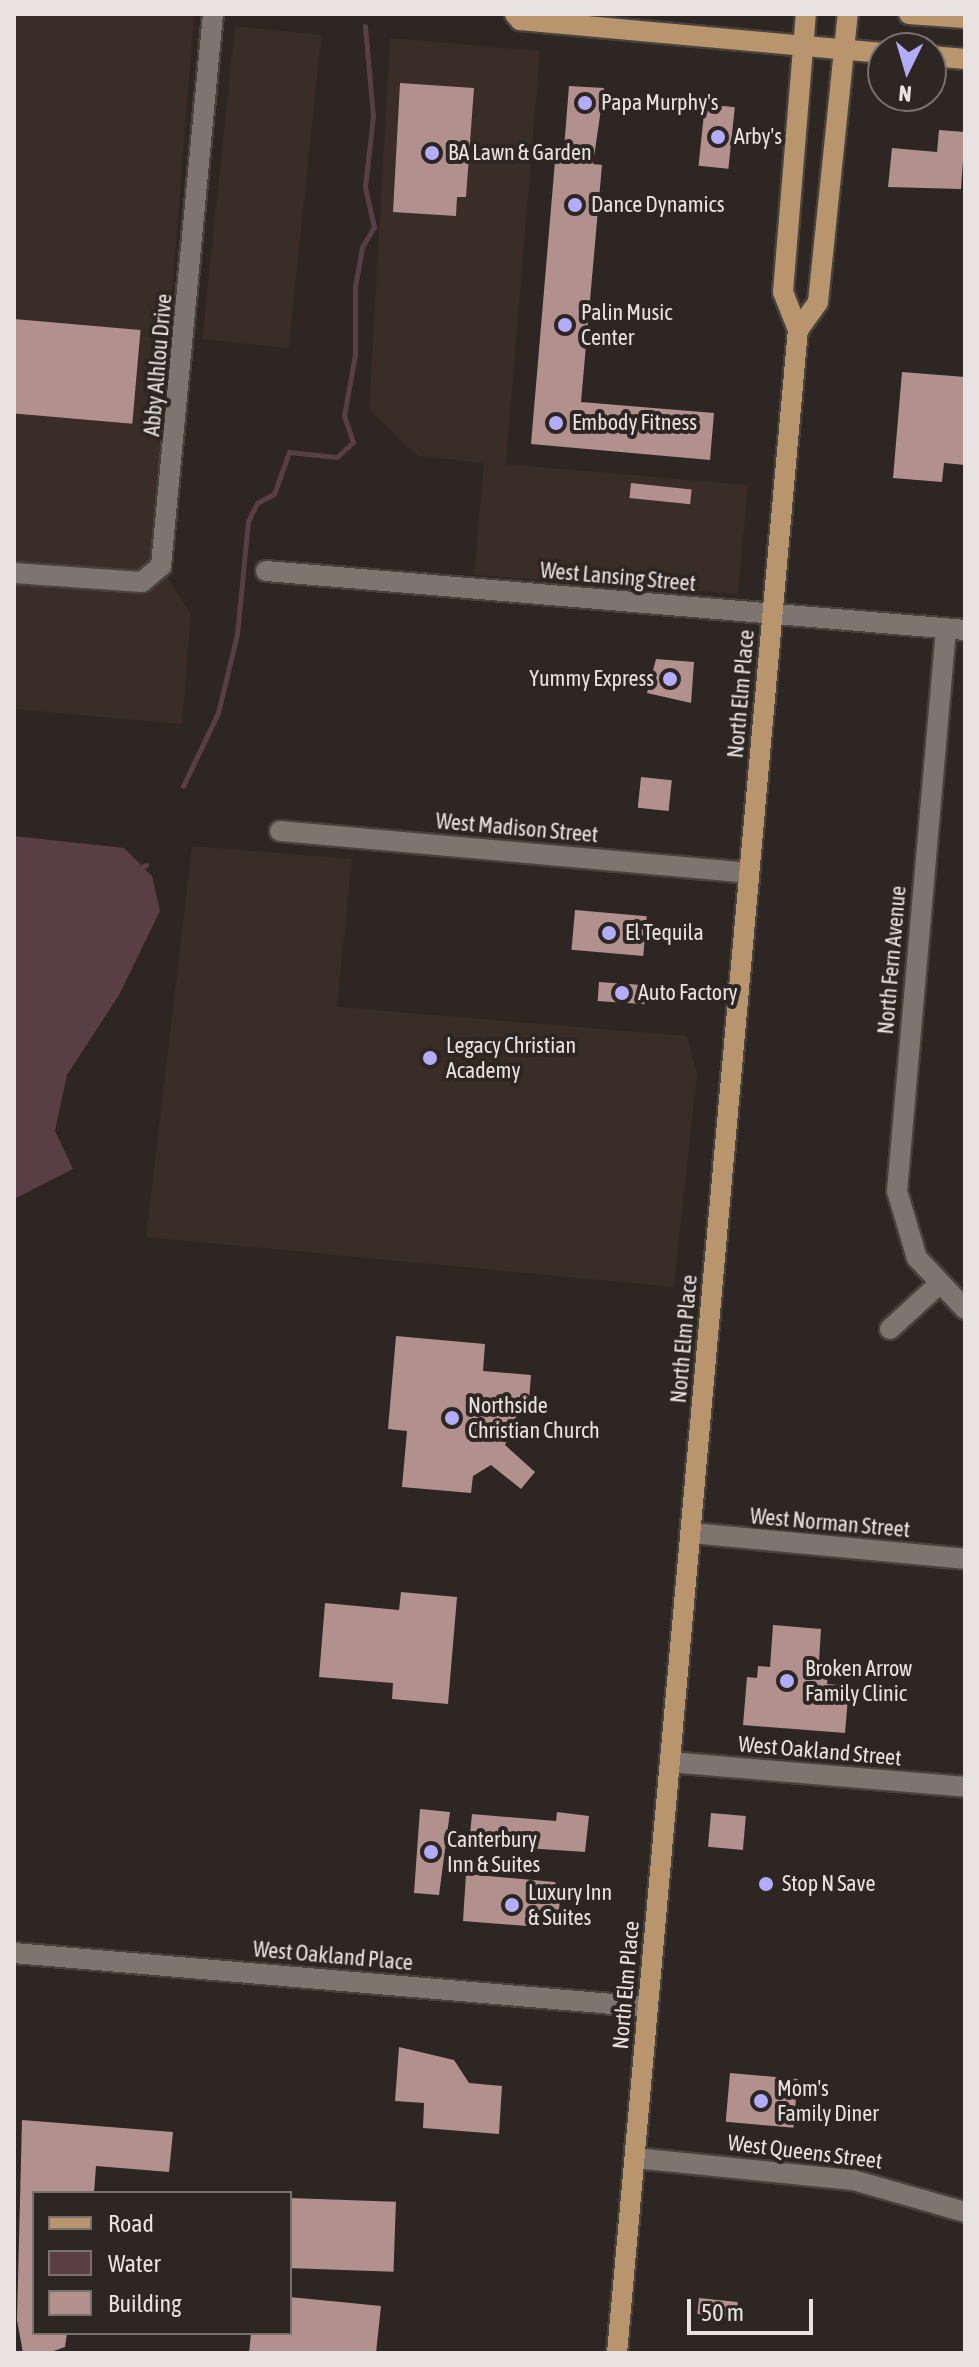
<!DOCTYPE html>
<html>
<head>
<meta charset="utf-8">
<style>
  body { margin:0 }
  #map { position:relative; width:979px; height:2367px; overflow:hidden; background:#2d2622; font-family:"Asap Condensed",sans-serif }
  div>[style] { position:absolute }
  .built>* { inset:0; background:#3a2c26; transform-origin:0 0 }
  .water>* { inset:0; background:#593e46 }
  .stream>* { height:5px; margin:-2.5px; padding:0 2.5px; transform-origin:2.5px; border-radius:2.5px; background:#593e46 }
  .building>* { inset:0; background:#b2908e; transform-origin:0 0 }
  .roads { filter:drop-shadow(2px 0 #48423f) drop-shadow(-2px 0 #48423f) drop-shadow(0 2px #48423f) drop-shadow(0 -2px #48423f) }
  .street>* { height:20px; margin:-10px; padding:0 10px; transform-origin:10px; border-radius:10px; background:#7e7571 }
  .primary>* { height:20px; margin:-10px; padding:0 10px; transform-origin:10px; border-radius:10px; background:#b9956d }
  .dots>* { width:22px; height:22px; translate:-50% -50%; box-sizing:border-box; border:4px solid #2d2622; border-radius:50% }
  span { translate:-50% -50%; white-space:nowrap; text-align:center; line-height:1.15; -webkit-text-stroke:8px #2d2622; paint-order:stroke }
  .poi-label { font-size:22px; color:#e8e3e1 }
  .left { translate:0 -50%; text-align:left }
  .right { translate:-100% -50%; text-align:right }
  .street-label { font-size:22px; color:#e8e3e1 }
  .frame { position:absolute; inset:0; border:16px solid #e8e3e1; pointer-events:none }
  .legend { position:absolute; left:32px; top:2191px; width:260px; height:144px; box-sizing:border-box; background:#2d2622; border:2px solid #78726e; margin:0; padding:10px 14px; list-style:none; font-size:24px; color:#e8e3e1 }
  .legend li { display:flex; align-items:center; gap:16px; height:40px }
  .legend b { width:40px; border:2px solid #78726e }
  .north { position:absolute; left:867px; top:32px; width:80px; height:80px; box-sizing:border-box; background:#2d2622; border:2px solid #78726e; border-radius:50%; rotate:185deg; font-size:22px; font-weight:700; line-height:32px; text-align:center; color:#e8e3e1 }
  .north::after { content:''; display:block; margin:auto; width:28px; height:36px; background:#b3adf9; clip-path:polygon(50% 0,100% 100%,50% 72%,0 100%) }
  .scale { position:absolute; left:687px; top:2299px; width:126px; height:36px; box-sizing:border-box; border:4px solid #e8e3e1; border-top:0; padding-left:10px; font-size:24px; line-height:28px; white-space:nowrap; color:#e8e3e1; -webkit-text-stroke:6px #2d2622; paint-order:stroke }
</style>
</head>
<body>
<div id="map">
  <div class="built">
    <i style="clip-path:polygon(14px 14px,194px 14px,152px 554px,191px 614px,182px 724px,14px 709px)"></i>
    <i style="left:235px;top:26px;width:87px;height:315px;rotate:6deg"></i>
    <i style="clip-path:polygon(390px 38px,540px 51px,506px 464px,748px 485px,738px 594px,474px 575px,484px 463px,418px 456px,369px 410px)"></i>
    <i style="clip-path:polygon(192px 846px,352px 859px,337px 1007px,687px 1036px,697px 1074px,674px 1287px,146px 1237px)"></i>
  </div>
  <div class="water">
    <i style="clip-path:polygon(14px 836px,124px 848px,152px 876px,160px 911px,119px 995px,67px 1075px,55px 1131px,73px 1169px,14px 1199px)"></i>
  </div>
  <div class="stream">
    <i style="left:183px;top:786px;width:81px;rotate:-64.4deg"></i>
    <i style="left:218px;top:713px;width:81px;rotate:-76.5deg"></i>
    <i style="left:237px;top:634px;width:114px;rotate:-84.4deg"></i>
    <i style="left:248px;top:521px;width:20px;rotate:-63deg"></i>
    <i style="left:257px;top:503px;width:19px;rotate:-28deg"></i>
    <i style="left:274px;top:494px;width:45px;rotate:-70.3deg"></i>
    <i style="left:289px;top:452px;width:48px;rotate:5.9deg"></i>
    <i style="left:337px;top:457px;width:22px;rotate:-43deg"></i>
    <i style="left:353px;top:442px;width:28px;rotate:-109deg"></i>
    <i style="left:344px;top:416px;width:63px;rotate:-79.9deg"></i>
    <i style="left:355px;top:354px;width:67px;rotate:-90deg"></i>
    <i style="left:355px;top:287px;width:41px;rotate:-80.1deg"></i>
    <i style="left:362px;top:247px;width:23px;rotate:-59deg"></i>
    <i style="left:374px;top:227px;width:41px;rotate:-102.7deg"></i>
    <i style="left:365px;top:187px;width:71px;rotate:-83.6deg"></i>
    <i style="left:373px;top:116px;width:90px;rotate:-95.1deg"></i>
    <i style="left:136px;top:869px;width:11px;rotate:-22deg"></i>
  </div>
  <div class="building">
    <i style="clip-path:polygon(400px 83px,474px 88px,466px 197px,457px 197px,456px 216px,393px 212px)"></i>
    <i style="clip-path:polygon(569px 86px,604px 88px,593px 164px,602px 165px,581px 402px,714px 413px,710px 460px,531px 444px,555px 161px,563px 161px)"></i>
    <i style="left:705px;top:104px;width:30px;height:62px;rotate:6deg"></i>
    <i style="clip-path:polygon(939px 130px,965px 132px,961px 189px,888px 187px,892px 148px,937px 152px)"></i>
    <i style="left:14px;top:319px;width:127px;height:94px;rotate:5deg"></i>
    <i style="clip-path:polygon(902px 372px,965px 377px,965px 465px,944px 463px,942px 482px,893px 478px)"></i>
    <i style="left:631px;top:483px;width:61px;height:15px;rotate:6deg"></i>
    <i style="clip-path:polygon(656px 659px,694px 662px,691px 703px,647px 693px)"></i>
    <i style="left:641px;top:777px;width:31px;height:31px;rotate:6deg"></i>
    <i style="left:575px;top:910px;width:72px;height:40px;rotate:5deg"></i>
    <i style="left:599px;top:982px;width:47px;height:19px;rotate:4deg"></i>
    <i style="clip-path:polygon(396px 1336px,485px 1344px,483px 1371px,531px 1375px,528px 1413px,518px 1412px,505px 1445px,535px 1472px,521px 1489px,491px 1465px,473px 1476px,471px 1493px,402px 1487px,407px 1431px,388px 1429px)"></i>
    <i style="clip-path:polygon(401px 1592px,457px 1597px,448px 1704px,392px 1699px,393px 1683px,319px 1677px,325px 1603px,399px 1610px)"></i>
    <i style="clip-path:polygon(773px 1625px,821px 1629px,819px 1662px,829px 1662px,827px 1684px,849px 1686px,845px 1733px,743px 1725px,747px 1677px,757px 1678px,758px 1666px,770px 1667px)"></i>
    <i style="clip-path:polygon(420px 1809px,450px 1812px,439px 1895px,414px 1893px)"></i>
    <i style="clip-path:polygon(557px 1812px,589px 1816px,585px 1852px,469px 1844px,472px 1814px,556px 1821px)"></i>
    <i style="left:711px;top:1813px;width:35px;height:34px;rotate:5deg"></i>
    <i style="clip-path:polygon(466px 1874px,555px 1882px,561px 1894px,557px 1923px,552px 1928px,463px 1921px)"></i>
    <i style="clip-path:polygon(399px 2047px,454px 2060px,469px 2083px,502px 2086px,499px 2134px,423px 2128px,424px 2103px,395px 2101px)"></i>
    <i style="left:730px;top:2073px;width:68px;height:49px;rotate:5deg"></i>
    <i style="clip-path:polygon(22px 2120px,173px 2132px,169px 2172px,96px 2166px,94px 2193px,34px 2193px,34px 2333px,67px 2333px,65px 2347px,48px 2353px,23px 2353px,17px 2320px)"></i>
    <i style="left:290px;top:2198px;width:106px;height:70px;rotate:2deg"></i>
    <i style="clip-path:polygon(290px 2297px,381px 2306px,376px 2353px,249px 2353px,251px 2333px,290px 2333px)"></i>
    <i style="left:699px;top:2298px;width:39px;height:16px;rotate:6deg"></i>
  </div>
  <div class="roads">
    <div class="street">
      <i style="left:266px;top:571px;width:701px;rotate:4.82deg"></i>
      <i style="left:14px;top:573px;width:128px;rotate:4deg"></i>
      <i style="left:142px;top:582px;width:25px;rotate:-40deg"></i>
      <i style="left:161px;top:566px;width:554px;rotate:-84.62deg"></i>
      <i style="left:946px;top:629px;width:564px;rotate:94.98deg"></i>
      <i style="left:897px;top:1191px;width:70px;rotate:73.4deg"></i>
      <i style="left:917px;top:1258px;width:70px;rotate:46.7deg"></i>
      <i style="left:280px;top:831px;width:471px;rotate:5.1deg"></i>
      <i style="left:890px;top:1329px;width:65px;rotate:-42.5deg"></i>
      <i style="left:691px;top:1533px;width:275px;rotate:5.4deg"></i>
      <i style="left:670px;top:1762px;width:296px;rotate:4.8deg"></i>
      <i style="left:14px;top:1953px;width:636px;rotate:4.87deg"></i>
      <i style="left:635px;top:2158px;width:219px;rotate:5.8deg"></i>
      <i style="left:853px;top:2180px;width:116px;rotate:15.9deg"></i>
    </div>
    <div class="primary">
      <i style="left:515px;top:14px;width:8px;rotate:50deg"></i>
      <i style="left:520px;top:20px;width:364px;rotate:5.2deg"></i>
      <i style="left:909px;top:14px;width:56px;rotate:4.1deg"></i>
      <i style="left:931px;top:56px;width:34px;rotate:5deg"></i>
      <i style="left:798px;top:330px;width:34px;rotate:-54deg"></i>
      <i style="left:818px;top:302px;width:290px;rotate:-84.1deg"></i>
      <i style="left:617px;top:2353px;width:2031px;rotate:-84.89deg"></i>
      <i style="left:798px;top:330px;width:41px;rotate:-111.5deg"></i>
      <i style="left:783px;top:292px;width:279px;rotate:-85.3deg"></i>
    </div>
  </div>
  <div class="dots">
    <i style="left:585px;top:103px;background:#b3adf9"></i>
    <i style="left:718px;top:137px;background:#b3adf9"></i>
    <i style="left:432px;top:153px;background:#b3adf9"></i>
    <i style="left:575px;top:205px;background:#b3adf9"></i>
    <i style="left:565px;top:325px;background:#b3adf9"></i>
    <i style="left:556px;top:423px;background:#b3adf9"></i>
    <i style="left:670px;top:679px;background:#b3adf9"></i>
    <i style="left:609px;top:933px;background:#b3adf9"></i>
    <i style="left:622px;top:993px;background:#b3adf9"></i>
    <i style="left:430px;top:1058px;background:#b3adf9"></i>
    <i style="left:452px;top:1418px;background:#b3adf9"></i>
    <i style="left:787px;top:1681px;background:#b3adf9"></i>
    <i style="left:431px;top:1852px;background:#b3adf9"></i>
    <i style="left:766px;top:1884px;background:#b3adf9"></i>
    <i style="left:512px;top:1905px;background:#b3adf9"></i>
    <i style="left:761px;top:2101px;background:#b3adf9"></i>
  </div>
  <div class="poi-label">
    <span class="left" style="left:601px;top:103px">Papa Murphy's</span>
    <span class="left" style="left:734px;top:137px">Arby's</span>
    <span class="left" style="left:448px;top:153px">BA Lawn &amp; Garden</span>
    <span class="left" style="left:591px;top:205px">Dance Dynamics</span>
    <span class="left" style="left:581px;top:325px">Palin Music<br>Center</span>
    <span class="left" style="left:572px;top:423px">Embody Fitness</span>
    <span class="right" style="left:654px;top:679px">Yummy Express</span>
    <span class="left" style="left:625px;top:933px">El Tequila</span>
    <span class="left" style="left:638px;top:993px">Auto Factory</span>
    <span class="left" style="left:446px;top:1058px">Legacy Christian<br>Academy</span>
    <span class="left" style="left:468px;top:1418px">Northside<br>Christian Church</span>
    <span class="left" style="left:805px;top:1681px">Broken Arrow<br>Family Clinic</span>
    <span class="left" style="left:447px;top:1852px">Canterbury<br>Inn &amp; Suites</span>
    <span class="left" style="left:782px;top:1884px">Stop N Save</span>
    <span class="left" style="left:528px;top:1905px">Luxury Inn<br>&amp; Suites</span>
    <span class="left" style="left:777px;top:2101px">Mom's<br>Family Diner</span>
  </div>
  <div class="street-label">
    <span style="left:158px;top:365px;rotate:-85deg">Abby Alhlou Drive</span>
    <span style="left:618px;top:577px;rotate:5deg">West Lansing Street</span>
    <span style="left:741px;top:694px;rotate:-85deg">North Elm Place</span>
    <span style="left:517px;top:828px;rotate:5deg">West Madison Street</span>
    <span style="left:892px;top:960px;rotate:-85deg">North Fern Avenue</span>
    <span style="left:684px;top:1339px;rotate:-85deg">North Elm Place</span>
    <span style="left:830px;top:1523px;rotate:5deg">West Norman Street</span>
    <span style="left:820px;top:1751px;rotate:5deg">West Oakland Street</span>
    <span style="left:333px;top:1956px;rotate:5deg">West Oakland Place</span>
    <span style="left:626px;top:1985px;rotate:-85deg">North Elm Place</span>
    <span style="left:805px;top:2152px;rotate:7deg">West Queens Street</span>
  </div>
  <div class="frame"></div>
  <ul class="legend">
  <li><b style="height:10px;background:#b9956d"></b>Road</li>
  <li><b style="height:22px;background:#593e46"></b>Water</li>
  <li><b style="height:22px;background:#b2908e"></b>Building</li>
  </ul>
  <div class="north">N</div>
  <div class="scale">50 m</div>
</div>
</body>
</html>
